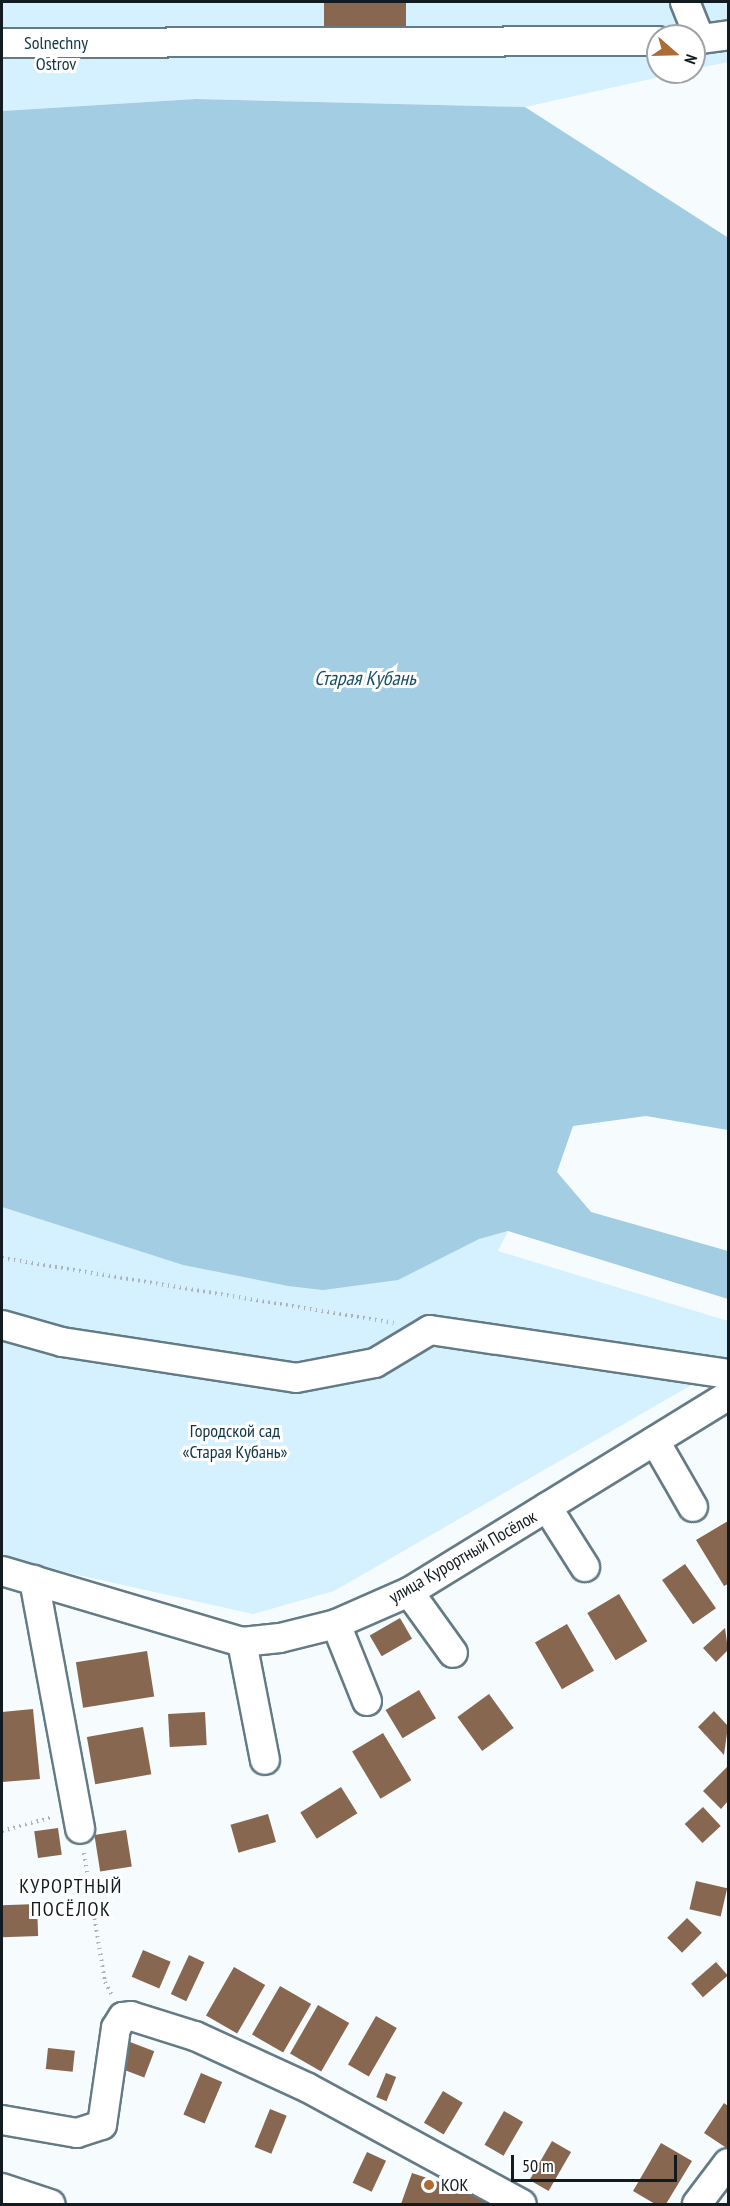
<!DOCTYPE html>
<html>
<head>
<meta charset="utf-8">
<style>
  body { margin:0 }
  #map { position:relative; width:730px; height:2206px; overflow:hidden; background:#f6fbfe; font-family:"PT Sans Narrow",sans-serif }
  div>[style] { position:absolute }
  .green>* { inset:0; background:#d5f0fe }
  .water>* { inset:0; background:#a2cde3 }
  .building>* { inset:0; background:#87674f; transform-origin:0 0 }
  .path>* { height:4px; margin-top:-2px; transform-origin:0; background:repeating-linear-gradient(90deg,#adb4b7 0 1.5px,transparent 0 6px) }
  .roads { filter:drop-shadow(2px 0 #647b86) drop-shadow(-2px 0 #647b86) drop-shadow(0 2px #647b86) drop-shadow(0 -2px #647b86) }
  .minor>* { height:28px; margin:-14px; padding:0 14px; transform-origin:14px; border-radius:14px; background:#fff }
  .dots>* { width:16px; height:16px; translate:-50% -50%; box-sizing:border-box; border:3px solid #fff; border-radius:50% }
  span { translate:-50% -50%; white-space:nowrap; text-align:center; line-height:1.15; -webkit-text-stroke:6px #fff; paint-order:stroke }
  .park-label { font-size:18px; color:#0f3545 }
  .street-label { font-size:18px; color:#121b20 }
  .poi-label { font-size:18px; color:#121b20 }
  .left { translate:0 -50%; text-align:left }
  .water-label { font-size:20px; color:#184f66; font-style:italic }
  .neighbourhood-label { font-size:20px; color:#121b20; letter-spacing:1.5px }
  .frame { position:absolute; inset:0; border:3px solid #121b20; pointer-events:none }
  .north { position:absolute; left:646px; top:24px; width:60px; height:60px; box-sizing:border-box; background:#fff; border:2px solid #a0a4a6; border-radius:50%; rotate:110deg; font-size:16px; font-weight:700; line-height:24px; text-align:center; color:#121b20 }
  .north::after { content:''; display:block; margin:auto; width:21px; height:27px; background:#ad6b36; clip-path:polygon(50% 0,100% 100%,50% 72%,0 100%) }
  .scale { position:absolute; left:511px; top:2155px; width:166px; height:27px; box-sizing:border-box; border:3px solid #121b20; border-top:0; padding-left:8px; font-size:18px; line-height:21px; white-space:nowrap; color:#121b20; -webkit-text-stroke:4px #fff; paint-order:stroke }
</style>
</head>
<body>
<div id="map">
  <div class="green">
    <i style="clip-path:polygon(2px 2px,728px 2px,728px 62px,694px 69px,694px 36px,658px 36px,658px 72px,682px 72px,525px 107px,196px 99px,2px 111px)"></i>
    <i style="clip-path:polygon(2px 1207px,183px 1265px,288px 1286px,508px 1231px,498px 1251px,728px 1321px,728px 1364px,334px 1591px,253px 1614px,2px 1558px)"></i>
  </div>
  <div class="water">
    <i style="clip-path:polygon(196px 99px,525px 107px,727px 237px,728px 1130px,646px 1116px,573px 1126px,557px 1172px,591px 1212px,728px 1251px,728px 1299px,508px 1231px,479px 1239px,398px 1280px,323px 1290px,288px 1286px,183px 1265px,2px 1207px,2px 111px)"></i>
  </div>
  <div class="building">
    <i style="left:324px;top:2px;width:82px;height:27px"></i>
    <i style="clip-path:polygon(728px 1521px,728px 1584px,724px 1586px,696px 1540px)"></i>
    <i style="left:685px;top:1564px;width:54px;height:28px;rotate:55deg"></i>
    <i style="left:619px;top:1594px;width:55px;height:37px;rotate:59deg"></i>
    <i style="left:400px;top:1618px;width:24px;height:35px;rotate:60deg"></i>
    <i style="left:567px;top:1624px;width:54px;height:37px;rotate:60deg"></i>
    <i style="clip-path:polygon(725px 1628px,728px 1650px,716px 1662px,703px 1648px)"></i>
    <i style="left:147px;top:1651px;width:46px;height:72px;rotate:81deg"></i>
    <i style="left:419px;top:1690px;width:33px;height:39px;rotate:59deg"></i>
    <i style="left:489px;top:1694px;width:42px;height:39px;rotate:54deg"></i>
    <i style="clip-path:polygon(33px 1709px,40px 1779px,2px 1782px,2px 1712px)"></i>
    <i style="clip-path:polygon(714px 1711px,728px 1726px,724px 1755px,698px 1727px)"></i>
    <i style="left:205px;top:1712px;width:33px;height:37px;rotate:87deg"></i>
    <i style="left:143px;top:1727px;width:48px;height:57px;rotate:80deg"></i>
    <i style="left:383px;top:1733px;width:55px;height:36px;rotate:59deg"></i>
    <i style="clip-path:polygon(728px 1766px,728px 1801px,721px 1809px,703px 1791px)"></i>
    <i style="left:341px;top:1787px;width:31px;height:48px;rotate:58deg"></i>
    <i style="left:703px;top:1807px;width:26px;height:25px;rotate:47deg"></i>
    <i style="left:268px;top:1814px;width:29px;height:39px;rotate:74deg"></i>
    <i style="left:58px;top:1828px;width:27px;height:24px;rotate:82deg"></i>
    <i style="left:126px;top:1830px;width:37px;height:32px;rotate:81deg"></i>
    <i style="left:696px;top:1881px;width:32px;height:29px;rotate:13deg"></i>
    <i style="left:37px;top:1904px;width:32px;height:35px;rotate:88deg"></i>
    <i style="left:687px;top:1918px;width:21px;height:28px;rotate:45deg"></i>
    <i style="left:143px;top:1950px;width:30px;height:29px;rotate:23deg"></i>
    <i style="left:189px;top:1955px;width:17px;height:43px;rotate:25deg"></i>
    <i style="left:716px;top:1962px;width:18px;height:33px;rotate:49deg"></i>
    <i style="left:234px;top:1967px;width:36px;height:56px;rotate:30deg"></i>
    <i style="left:280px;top:1986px;width:36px;height:56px;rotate:30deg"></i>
    <i style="left:318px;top:2005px;width:36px;height:56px;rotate:30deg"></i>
    <i style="left:376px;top:2016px;width:24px;height:56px;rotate:30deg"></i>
    <i style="left:130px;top:2042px;width:26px;height:28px;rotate:21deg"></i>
    <i style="left:48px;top:2048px;width:27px;height:21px;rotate:6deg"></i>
    <i style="left:201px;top:2073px;width:23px;height:45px;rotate:23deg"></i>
    <i style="left:386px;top:2073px;width:11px;height:26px;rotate:22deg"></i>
    <i style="left:443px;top:2091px;width:23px;height:37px;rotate:31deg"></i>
    <i style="clip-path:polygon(724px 2103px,728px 2106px,728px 2149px,704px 2133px)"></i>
    <i style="left:270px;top:2109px;width:18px;height:41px;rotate:22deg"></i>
    <i style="left:504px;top:2111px;width:22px;height:39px;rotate:30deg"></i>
    <i style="left:552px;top:2141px;width:22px;height:45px;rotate:30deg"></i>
    <i style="clip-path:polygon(661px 2143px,692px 2161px,666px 2204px,655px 2204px,633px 2191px)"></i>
    <i style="left:367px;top:2152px;width:21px;height:34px;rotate:25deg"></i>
    <i style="clip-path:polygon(412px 2173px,488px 2198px,485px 2204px,401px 2204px)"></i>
  </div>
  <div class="path">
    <i style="left:2px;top:1258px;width:397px;rotate:9.4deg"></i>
    <i style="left:2px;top:1831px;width:53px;rotate:-15.4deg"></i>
    <i style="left:84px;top:1853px;width:131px;rotate:80.8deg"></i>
    <i style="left:105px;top:1982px;width:15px;rotate:62deg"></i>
  </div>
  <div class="roads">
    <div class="minor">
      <i style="left:685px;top:2px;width:40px;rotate:68deg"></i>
      <i style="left:694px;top:40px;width:34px;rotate:-8deg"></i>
      <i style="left:2px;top:43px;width:656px;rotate:-0.17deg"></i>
      <i style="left:2px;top:1325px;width:62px;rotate:15.8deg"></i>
      <i style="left:62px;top:1342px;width:237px;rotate:8.7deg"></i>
      <i style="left:296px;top:1378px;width:80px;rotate:-10.8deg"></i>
      <i style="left:375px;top:1363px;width:64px;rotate:-31deg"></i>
      <i style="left:430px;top:1330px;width:301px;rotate:8.4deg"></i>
      <i style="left:655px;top:1441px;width:76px;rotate:60.1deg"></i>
      <i style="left:547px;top:1507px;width:71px;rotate:57.7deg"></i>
      <i style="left:2px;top:1571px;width:250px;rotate:16.5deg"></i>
      <i style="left:242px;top:1642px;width:38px;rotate:-6deg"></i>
      <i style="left:280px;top:1638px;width:58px;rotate:-14deg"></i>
      <i style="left:336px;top:1624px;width:80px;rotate:-23.7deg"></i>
      <i style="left:409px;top:1592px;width:374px;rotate:-31.6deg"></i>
      <i style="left:34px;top:1580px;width:253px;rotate:79.5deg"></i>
      <i style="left:409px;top:1592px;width:75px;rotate:54.2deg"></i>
      <i style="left:336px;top:1624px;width:83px;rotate:68.1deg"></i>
      <i style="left:242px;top:1642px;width:120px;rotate:79deg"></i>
      <i style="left:2px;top:2120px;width:76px;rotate:9.8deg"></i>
      <i style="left:77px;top:2133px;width:26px;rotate:-18deg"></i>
      <i style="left:102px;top:2125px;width:98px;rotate:-81.8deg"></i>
      <i style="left:116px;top:2028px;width:13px;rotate:-58deg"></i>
      <i style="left:123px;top:2017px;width:8px;rotate:-7deg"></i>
      <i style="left:131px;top:2016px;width:67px;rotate:17.4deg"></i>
      <i style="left:195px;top:2036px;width:124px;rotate:24.7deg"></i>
      <i style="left:308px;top:2088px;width:243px;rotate:28.5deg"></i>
      <i style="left:2px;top:2188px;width:51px;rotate:18.4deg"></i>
      <i style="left:697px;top:2204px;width:51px;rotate:-52.9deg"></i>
    </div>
  </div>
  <div class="dots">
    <i style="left:429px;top:2185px;background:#ad6b36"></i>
  </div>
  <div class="park-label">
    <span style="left:56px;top:54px">Solnechny<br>Ostrov</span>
    <span style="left:235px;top:1442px">Городской сад<br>«Старая Кубань»</span>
  </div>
  <div class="street-label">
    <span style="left:463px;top:1557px;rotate:-30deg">улица Курортный Посёлок</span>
  </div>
  <div class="poi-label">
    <span class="left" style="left:441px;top:2185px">КОК</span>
  </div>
  <div class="water-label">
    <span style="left:365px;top:678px">Старая Кубань</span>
  </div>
  <div class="neighbourhood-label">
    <span style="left:71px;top:1898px">КУРОРТНЫЙ<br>ПОСЁЛОК</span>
  </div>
  <div class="frame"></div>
  <div class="north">N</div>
  <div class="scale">50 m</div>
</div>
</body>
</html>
